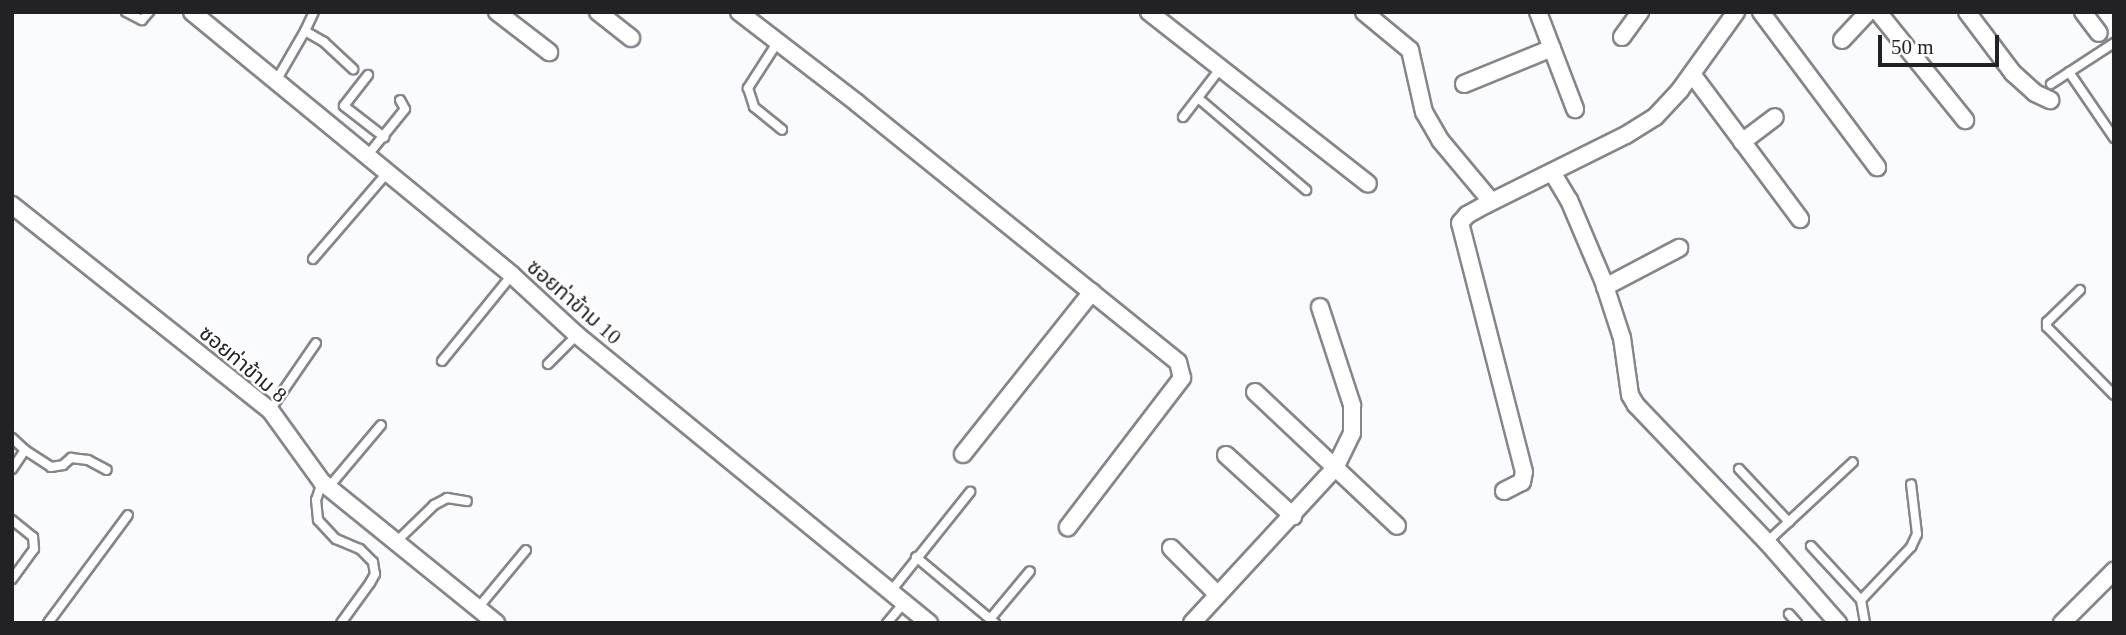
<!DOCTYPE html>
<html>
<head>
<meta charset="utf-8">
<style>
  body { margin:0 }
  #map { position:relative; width:2126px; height:635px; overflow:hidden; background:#f9fbff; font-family:"Times New Roman","Noto Sans Thai",serif }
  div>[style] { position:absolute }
  .roads { filter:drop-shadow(2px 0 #85868a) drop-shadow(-2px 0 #85868a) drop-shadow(0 2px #85868a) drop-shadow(0 -2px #85868a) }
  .lane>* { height:8px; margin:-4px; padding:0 4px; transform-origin:4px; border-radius:4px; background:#fff }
  .street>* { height:16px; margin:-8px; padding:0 8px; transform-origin:8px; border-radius:8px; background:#fff }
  span { translate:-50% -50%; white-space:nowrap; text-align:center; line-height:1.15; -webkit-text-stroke:5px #fff; paint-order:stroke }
  .street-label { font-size:21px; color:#222224 }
  .frame { position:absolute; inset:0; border:14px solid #222224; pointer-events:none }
  .scale { position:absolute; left:1878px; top:35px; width:121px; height:32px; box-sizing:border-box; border:4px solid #222224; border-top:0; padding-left:9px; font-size:21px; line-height:24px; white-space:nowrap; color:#222224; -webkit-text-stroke:5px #fff; paint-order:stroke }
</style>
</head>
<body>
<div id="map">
  <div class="roads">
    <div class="lane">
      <i style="left:126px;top:12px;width:18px;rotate:27deg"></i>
      <i style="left:142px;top:20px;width:11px;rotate:-49deg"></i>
      <i style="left:305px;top:31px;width:21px;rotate:-65deg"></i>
      <i style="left:777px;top:43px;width:54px;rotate:122.8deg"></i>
      <i style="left:748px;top:88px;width:20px;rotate:72deg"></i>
      <i style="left:754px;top:107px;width:36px;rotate:39deg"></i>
      <i style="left:2069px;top:72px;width:80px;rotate:55.7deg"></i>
      <i style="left:368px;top:75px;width:39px;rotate:128deg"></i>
      <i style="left:344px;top:106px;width:51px;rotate:37.8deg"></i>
      <i style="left:276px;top:81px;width:58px;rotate:-59.9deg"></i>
      <i style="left:305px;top:31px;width:22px;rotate:30deg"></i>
      <i style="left:324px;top:42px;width:40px;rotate:43deg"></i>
      <i style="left:2051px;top:84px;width:75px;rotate:-33.1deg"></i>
      <i style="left:1198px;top:98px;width:142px;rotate:40.4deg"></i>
      <i style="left:1183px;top:117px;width:61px;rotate:-52.4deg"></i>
      <i style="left:367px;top:156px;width:60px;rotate:-51deg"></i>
      <i style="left:405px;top:109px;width:10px;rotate:-119deg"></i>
      <i style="left:313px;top:259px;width:112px;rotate:-49.3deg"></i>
      <i style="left:2080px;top:290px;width:46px;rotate:135.9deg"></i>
      <i style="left:2047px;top:322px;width:5px;rotate:90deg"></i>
      <i style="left:2047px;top:327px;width:95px;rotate:45.4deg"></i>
      <i style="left:442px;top:361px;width:111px;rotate:-50.9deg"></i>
      <i style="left:548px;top:364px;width:41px;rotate:-45deg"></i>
      <i style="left:270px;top:410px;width:81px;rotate:-55.5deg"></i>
      <i style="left:12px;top:438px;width:18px;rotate:43deg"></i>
      <i style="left:25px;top:450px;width:23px;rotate:124deg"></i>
      <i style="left:25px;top:450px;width:31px;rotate:33deg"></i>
      <i style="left:51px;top:467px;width:12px;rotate:-9deg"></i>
      <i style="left:63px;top:465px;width:11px;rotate:-41deg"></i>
      <i style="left:71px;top:458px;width:17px;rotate:7deg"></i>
      <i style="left:88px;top:460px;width:21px;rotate:28deg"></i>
      <i style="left:1739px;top:469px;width:73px;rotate:46.7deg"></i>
      <i style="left:322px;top:482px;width:19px;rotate:108deg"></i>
      <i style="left:316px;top:500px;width:20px;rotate:84deg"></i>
      <i style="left:318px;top:520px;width:26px;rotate:47deg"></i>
      <i style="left:336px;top:539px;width:26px;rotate:23deg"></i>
      <i style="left:360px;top:549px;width:18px;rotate:45deg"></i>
      <i style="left:373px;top:562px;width:12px;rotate:81deg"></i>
      <i style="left:375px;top:574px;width:10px;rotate:119deg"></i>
      <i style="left:370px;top:583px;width:49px;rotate:125.9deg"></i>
      <i style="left:328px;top:488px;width:82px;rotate:-49.9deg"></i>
      <i style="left:12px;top:520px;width:27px;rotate:39deg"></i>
      <i style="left:33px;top:537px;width:12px;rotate:85deg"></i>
      <i style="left:34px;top:549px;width:37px;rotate:126deg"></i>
      <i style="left:396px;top:542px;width:53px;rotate:-44.2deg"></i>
      <i style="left:434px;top:505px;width:15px;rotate:-28deg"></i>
      <i style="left:447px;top:498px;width:20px;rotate:9deg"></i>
      <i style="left:1767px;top:542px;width:117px;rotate:-42.9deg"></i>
      <i style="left:1811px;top:546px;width:74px;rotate:47.2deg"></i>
      <i style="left:1861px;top:600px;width:23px;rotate:80deg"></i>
      <i style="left:916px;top:557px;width:103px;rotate:39.9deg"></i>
      <i style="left:891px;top:591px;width:127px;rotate:-51.4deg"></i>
      <i style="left:1861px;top:600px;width:73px;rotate:-46.7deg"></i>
      <i style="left:1911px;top:547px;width:14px;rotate:-65deg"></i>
      <i style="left:1917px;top:534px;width:50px;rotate:-96.8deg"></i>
      <i style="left:478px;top:608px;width:75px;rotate:-50.4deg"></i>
      <i style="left:1789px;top:614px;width:12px;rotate:48deg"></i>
      <i style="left:990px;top:619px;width:62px;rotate:-50.2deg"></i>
      <i style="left:48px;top:623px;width:134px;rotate:-53.5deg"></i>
      <i style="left:887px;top:623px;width:26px;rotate:-50deg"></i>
    </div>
    <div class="street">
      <i style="left:192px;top:12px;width:414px;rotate:39.4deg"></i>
      <i style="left:512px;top:275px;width:88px;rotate:42.7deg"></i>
      <i style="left:577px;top:335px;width:455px;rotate:39.3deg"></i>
      <i style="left:497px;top:12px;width:66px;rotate:37.6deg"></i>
      <i style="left:598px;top:12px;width:42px;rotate:38.2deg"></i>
      <i style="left:739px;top:12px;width:149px;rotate:37.6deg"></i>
      <i style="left:857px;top:103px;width:412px;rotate:38.9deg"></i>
      <i style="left:1178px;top:362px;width:16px;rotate:76deg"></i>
      <i style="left:1182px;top:378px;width:188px;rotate:127.4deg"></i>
      <i style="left:1149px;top:12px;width:278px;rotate:38.1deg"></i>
      <i style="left:1364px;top:12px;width:60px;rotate:39.6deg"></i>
      <i style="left:1410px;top:50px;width:64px;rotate:77.3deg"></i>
      <i style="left:1424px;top:112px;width:32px;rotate:60deg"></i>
      <i style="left:1440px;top:140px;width:80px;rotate:50.1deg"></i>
      <i style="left:1538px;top:12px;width:104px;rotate:69.1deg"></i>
      <i style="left:1761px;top:12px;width:194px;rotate:53.2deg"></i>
      <i style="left:1878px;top:12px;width:139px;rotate:51.1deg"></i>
      <i style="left:1967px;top:12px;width:76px;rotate:53deg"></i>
      <i style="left:2013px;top:73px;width:30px;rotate:42deg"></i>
      <i style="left:2035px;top:93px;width:17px;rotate:25deg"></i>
      <i style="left:2083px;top:12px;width:26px;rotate:53deg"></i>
      <i style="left:1622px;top:37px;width:31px;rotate:-54deg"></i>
      <i style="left:1842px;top:40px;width:38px;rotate:-47deg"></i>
      <i style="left:1692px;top:74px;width:181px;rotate:53.3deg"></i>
      <i style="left:1464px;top:84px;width:95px;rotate:-22.2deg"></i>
      <i style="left:1742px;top:142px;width:41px;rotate:-37.1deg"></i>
      <i style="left:1552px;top:172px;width:33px;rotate:59deg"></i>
      <i style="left:1569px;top:200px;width:87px;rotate:67deg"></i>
      <i style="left:1603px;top:280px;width:61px;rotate:71.9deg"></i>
      <i style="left:1622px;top:338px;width:58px;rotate:82deg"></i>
      <i style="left:1630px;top:395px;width:12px;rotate:59deg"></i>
      <i style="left:1636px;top:405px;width:190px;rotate:46.3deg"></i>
      <i style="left:1767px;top:542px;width:108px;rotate:48.8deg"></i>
      <i style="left:12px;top:205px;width:330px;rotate:38.5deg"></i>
      <i style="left:270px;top:410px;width:89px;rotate:54.2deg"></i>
      <i style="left:322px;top:482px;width:224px;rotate:39deg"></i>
      <i style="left:1605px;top:287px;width:84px;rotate:-27.8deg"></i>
      <i style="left:1255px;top:392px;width:195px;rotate:43.3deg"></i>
      <i style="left:963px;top:454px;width:207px;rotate:-51.5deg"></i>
      <i style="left:1226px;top:455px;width:91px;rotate:42.3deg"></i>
      <i style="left:1504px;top:491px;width:20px;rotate:-27deg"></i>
      <i style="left:1522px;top:482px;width:10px;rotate:-79deg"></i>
      <i style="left:1524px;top:472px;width:257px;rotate:-104.4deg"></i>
      <i style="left:1460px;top:223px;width:11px;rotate:-49deg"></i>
      <i style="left:1467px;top:215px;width:21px;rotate:-29deg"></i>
      <i style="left:1485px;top:205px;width:157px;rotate:-26.4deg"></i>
      <i style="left:1626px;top:135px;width:34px;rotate:-32deg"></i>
      <i style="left:1655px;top:117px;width:37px;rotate:-47deg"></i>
      <i style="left:1680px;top:90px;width:96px;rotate:-54.3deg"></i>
      <i style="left:1171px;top:548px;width:66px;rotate:45deg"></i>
      <i style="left:1192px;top:623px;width:211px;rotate:-47.3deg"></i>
      <i style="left:1335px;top:468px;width:39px;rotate:-64deg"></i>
      <i style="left:1352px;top:433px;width:28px;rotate:-90deg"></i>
      <i style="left:1352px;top:405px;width:103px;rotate:-108.1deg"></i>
      <i style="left:2062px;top:623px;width:74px;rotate:-45deg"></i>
    </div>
  </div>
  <div class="street-label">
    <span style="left:574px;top:302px;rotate:41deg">ซอยท่าข้าม 10</span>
    <span style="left:243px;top:364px;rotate:40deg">ซอยท่าข้าม 8</span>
  </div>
  <div class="frame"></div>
  <div class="scale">50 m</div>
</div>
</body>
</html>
